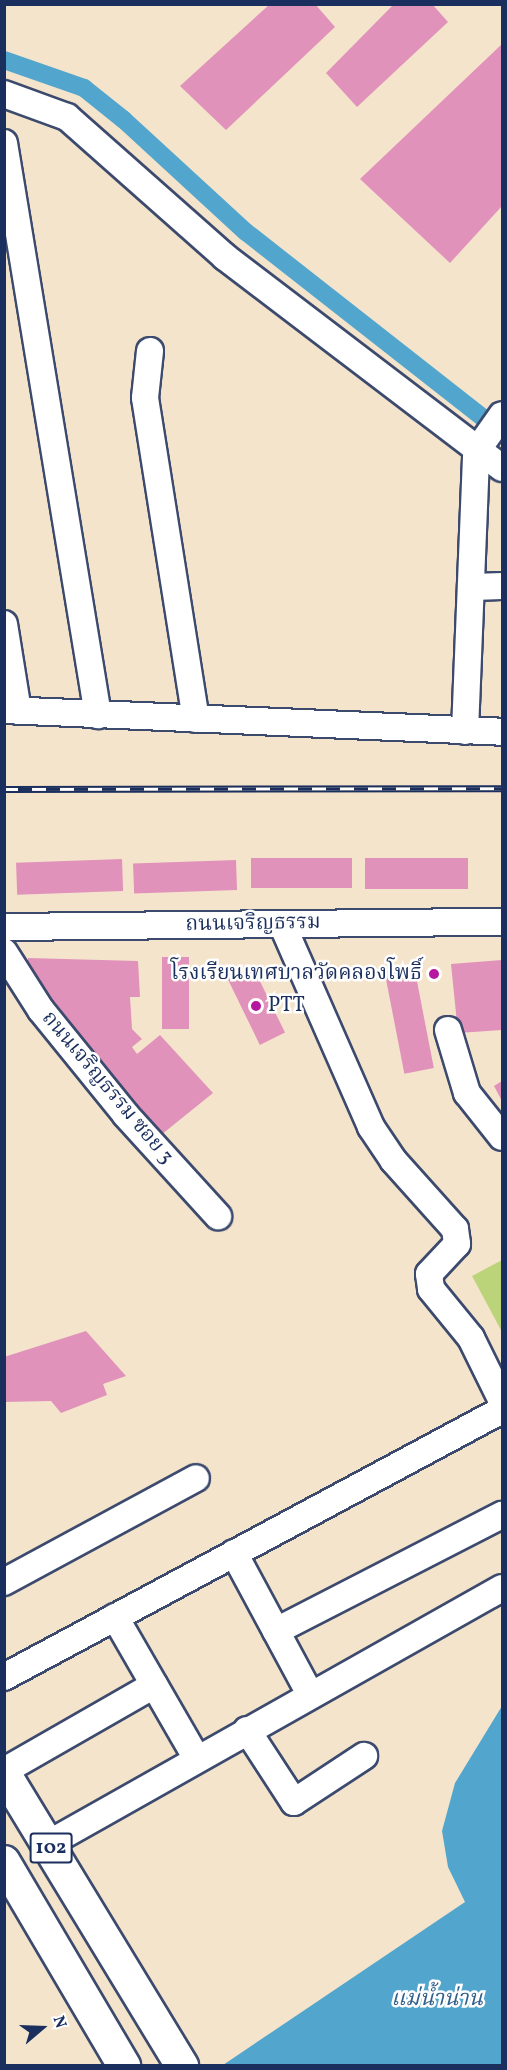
<!DOCTYPE html>
<html>
<head>
<meta charset="utf-8">
<style>
  body { margin:0 }
  #map { position:relative; width:507px; height:2070px; overflow:hidden; background:#f5e4cc; font-family:Vollkorn,"Noto Serif Thai",serif }
  div>[style] { position:absolute }
  .green>* { inset:0; background:#bbd479 }
  .water>* { inset:0; background:#52a6ce }
  .canal>* { height:18px; margin:-9px; padding:0 9px; transform-origin:9px; border-radius:9px; background:#52a6ce }
  .building>* { inset:0; background:#e092ba; transform-origin:0 0 }
  .roads { filter:drop-shadow(2px 0 #3c4a6e) drop-shadow(-2px 0 #3c4a6e) drop-shadow(0 2px #3c4a6e) drop-shadow(0 -2px #3c4a6e) }
  .minor>* { height:26px; margin:-13px; padding:0 13px; transform-origin:13px; border-radius:13px; background:#fff }
  .major>* { height:32px; margin:-16px; padding:0 16px; transform-origin:16px; border-radius:16px; background:#fff }
  .rail>* { height:7px; margin-top:-3.5px; transform-origin:0; background:repeating-linear-gradient(90deg,#fff 0 14px,#1b2f5e 0 28px); box-sizing:border-box; border-block:2px solid #1b2f5e }
  .dots>* { width:16px; height:16px; translate:-50% -50%; box-sizing:border-box; border:3px solid #fff; border-radius:50% }
  span { translate:-50% -50%; white-space:nowrap; text-align:center; line-height:1.15; -webkit-text-stroke:5px #fff; paint-order:stroke }
  .shield-label span { padding:2px 4px; background:#fff; border:2px solid; border-radius:4px; -webkit-text-stroke-width:0 }
  .shield-label { font-size:20px; color:#1b2f5e; font-weight:700 }
  .street-label { font-size:21px; color:#1b2f5e }
  .poi-label { font-size:21px; color:#1b2f5e }
  .right { translate:-100% -50%; text-align:right }
  .left { translate:0 -50%; text-align:left }
  .water-label { font-size:22px; color:#315f8b; font-style:italic }
  .frame { position:absolute; inset:0; border:6px solid #1b2f5e; pointer-events:none }
  .north { position:absolute; left:12px; top:1998px; width:60px; height:60px; -webkit-text-stroke:4px #fff; paint-order:stroke; rotate:71deg; font-size:16px; font-weight:700; line-height:24px; text-align:center; color:#1b2f5e }
  .north::after { content:''; display:block; margin:auto; width:21px; height:27px; background:#1b2f5e; clip-path:polygon(50% 0,100% 100%,50% 72%,0 100%) }
</style>
</head>
<body>
<div id="map">
  <div class="green">
    <i style="clip-path:polygon(502px 1260px,502px 1332px,472px 1276px)"></i>
  </div>
  <div class="water">
    <i style="clip-path:polygon(502px 1706px,502px 2065px,223px 2065px,465px 1902px,448px 1867px,442px 1831px,455px 1783px)"></i>
  </div>
  <div class="canal">
    <i style="left:4px;top:60px;width:85px;rotate:19.3deg"></i>
    <i style="left:84px;top:88px;width:51px;rotate:38.7deg"></i>
    <i style="left:124px;top:120px;width:166px;rotate:42.6deg"></i>
    <i style="left:246px;top:232px;width:325px;rotate:38.1deg"></i>
  </div>
  <div class="building">
    <i style="clip-path:polygon(270px 4px,315px 4px,335px 27px,226px 130px,180px 86px)"></i>
    <i style="clip-path:polygon(394px 4px,432px 4px,448px 22px,357px 107px,326px 73px)"></i>
    <i style="clip-path:polygon(502px 44px,502px 206px,450px 263px,360px 179px)"></i>
    <i style="left:352px;top:858px;width:30px;height:101px;rotate:90deg"></i>
    <i style="left:365px;top:858px;width:103px;height:31px"></i>
    <i style="left:122px;top:859px;width:32px;height:106px;rotate:88deg"></i>
    <i style="left:236px;top:860px;width:30px;height:103px;rotate:88deg"></i>
    <i style="left:162px;top:957px;width:27px;height:72px"></i>
    <i style="clip-path:polygon(28px 958px,138px 961px,140px 997px,130px 997px,132px 1029px,142px 1039px,132px 1047px,137px 1054px,160px 1035px,213px 1093px,161px 1135px,28px 971px)"></i>
    <i style="clip-path:polygon(502px 960px,502px 1030px,458px 1033px,451px 964px)"></i>
    <i style="left:414px;top:966px;width:104px;height:30px;rotate:79deg"></i>
    <i style="left:253px;top:967px;width:73px;height:28px;rotate:64deg"></i>
    <i style="clip-path:polygon(502px 1081px,502px 1101px,494px 1086px)"></i>
    <i style="clip-path:polygon(86px 1331px,126px 1376px,103px 1384px,107px 1395px,61px 1413px,51px 1401px,4px 1402px,4px 1357px)"></i>
  </div>
  <div class="roads">
    <div class="minor">
      <i style="left:4px;top:94px;width:67px;rotate:20.1deg"></i>
      <i style="left:67px;top:117px;width:211px;rotate:41.5deg"></i>
      <i style="left:225px;top:257px;width:348px;rotate:37.3deg"></i>
      <i style="left:4px;top:143px;width:580px;rotate:80.67deg"></i>
      <i style="left:150px;top:351px;width:47px;rotate:96.1deg"></i>
      <i style="left:145px;top:398px;width:325px;rotate:81deg"></i>
      <i style="left:471px;top:587px;width:31px;rotate:-2deg"></i>
      <i style="left:4px;top:624px;width:88px;rotate:80.9deg"></i>
      <i style="left:4px;top:710px;width:498px;rotate:2.5deg"></i>
      <i style="left:465px;top:731px;width:279px;rotate:-87.7deg"></i>
      <i style="left:476px;top:452px;width:45px;rotate:-54.9deg"></i>
      <i style="left:282px;top:924px;width:222px;rotate:66.3deg"></i>
      <i style="left:371px;top:1127px;width:40px;rotate:56deg"></i>
      <i style="left:393px;top:1160px;width:93px;rotate:48.1deg"></i>
      <i style="left:455px;top:1229px;width:15px;rotate:82deg"></i>
      <i style="left:457px;top:1244px;width:41px;rotate:133deg"></i>
      <i style="left:429px;top:1274px;width:15px;rotate:82deg"></i>
      <i style="left:431px;top:1289px;width:63px;rotate:50.8deg"></i>
      <i style="left:471px;top:1338px;width:70px;rotate:63.8deg"></i>
      <i style="left:4px;top:927px;width:498px;rotate:-0.6deg"></i>
      <i style="left:4px;top:952px;width:69px;rotate:57.5deg"></i>
      <i style="left:41px;top:1010px;width:135px;rotate:51deg"></i>
      <i style="left:126px;top:1115px;width:137px;rotate:47.7deg"></i>
      <i style="left:448px;top:1030px;width:66px;rotate:73.2deg"></i>
      <i style="left:467px;top:1093px;width:56px;rotate:51.5deg"></i>
      <i style="left:234px;top:1553px;width:160px;rotate:61.7deg"></i>
      <i style="left:4px;top:1582px;width:218px;rotate:-28.4deg"></i>
      <i style="left:115px;top:1617px;width:164px;rotate:60deg"></i>
      <i style="left:276px;top:1631px;width:254px;rotate:-27.2deg"></i>
      <i style="left:4px;top:1677px;width:565px;rotate:-28.2deg"></i>
      <i style="left:247px;top:1730px;width:86px;rotate:56.9deg"></i>
      <i style="left:294px;top:1802px;width:84px;rotate:-33.3deg"></i>
      <i style="left:4px;top:1771px;width:173px;rotate:-29.8deg"></i>
      <i style="left:48px;top:1844px;width:521px;rotate:-29.42deg"></i>
    </div>
    <div class="major">
      <i style="left:4px;top:1773px;width:343px;rotate:58.7deg"></i>
      <i style="left:4px;top:1862px;width:237px;rotate:59.5deg"></i>
    </div>
  </div>
  <div class="rail">
    <i style="left:4px;top:789px;width:498px;rotate:-0.1deg"></i>
  </div>
  <div class="dots">
    <i style="left:434px;top:974px;background:#b5179e"></i>
    <i style="left:256px;top:1006px;background:#b5179e"></i>
  </div>
  <div class="shield-label">
    <span style="left:51px;top:1848px">102</span>
  </div>
  <div class="street-label">
    <span style="left:253px;top:924px;rotate:-1deg">ถนนเจริญธรรม</span>
    <span style="left:107px;top:1088px;rotate:50deg">ถนนเจริญธรรม ซอย 3</span>
  </div>
  <div class="poi-label">
    <span class="right" style="left:422px;top:974px">โรงเรียนเทศบาลวัดคลองโพธิ์</span>
    <span class="left" style="left:268px;top:1006px">PTT</span>
  </div>
  <div class="water-label">
    <span style="left:437px;top:2000px">แม่น้ำน่าน</span>
  </div>
  <div class="frame"></div>
  <div class="north">N</div>
</div>
</body>
</html>
